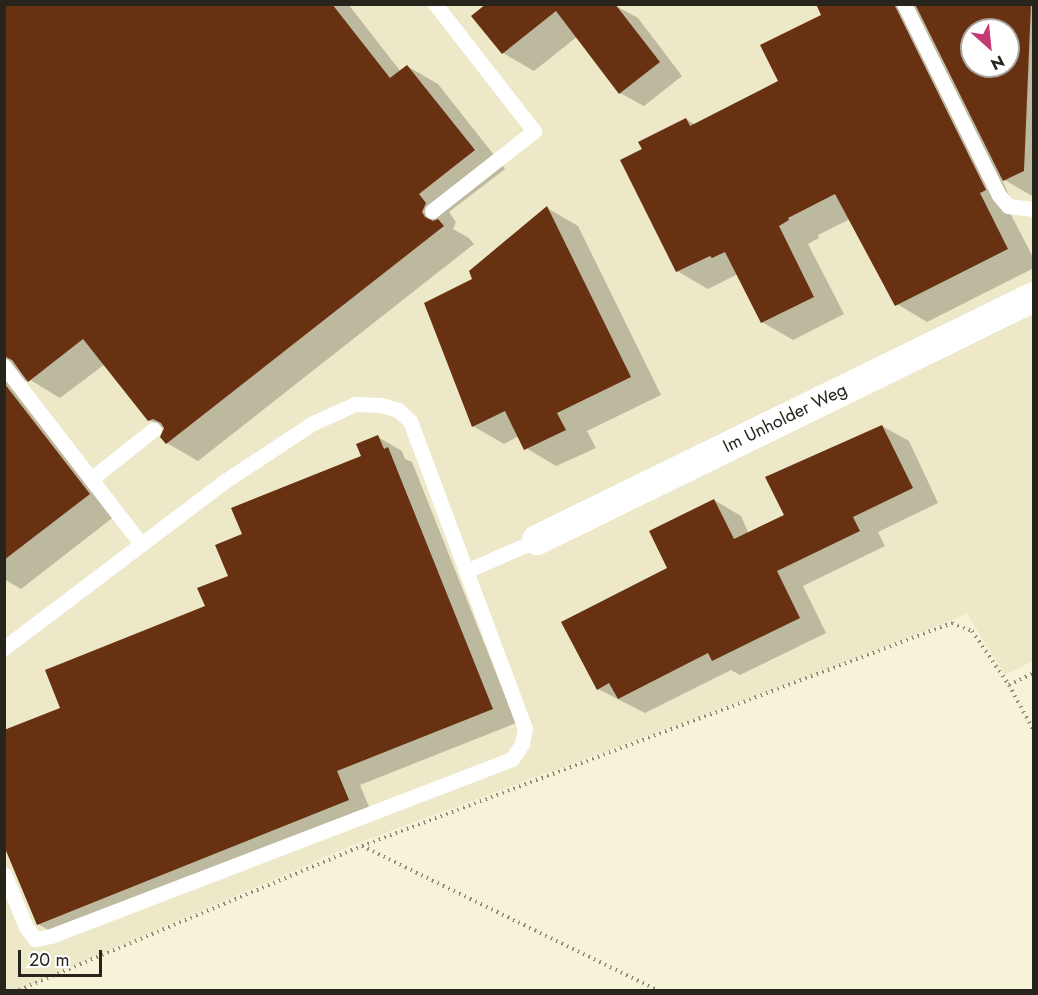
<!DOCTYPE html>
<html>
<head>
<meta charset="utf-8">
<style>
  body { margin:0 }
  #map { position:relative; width:1038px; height:995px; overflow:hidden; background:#f7f3d9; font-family:Jost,sans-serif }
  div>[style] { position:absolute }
  .built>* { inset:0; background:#ede8c7 }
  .shadow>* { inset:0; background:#0003 }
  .building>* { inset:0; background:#683111 }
  .path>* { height:4px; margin-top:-2px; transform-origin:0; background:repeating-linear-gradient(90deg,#8e8b79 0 1.5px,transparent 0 6px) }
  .lane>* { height:15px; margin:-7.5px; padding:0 7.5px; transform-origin:7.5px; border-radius:7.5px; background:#fff }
  .street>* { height:30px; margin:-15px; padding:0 15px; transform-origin:15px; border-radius:15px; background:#fff }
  span { translate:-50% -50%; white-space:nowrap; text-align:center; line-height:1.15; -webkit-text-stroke:6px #fff; paint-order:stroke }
  .street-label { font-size:18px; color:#26241b }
  .frame { position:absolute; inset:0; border:6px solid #26241b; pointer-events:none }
  .north { position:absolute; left:960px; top:18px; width:60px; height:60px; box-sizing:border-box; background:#fff; border:2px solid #a8a7a4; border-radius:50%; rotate:153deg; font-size:16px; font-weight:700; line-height:24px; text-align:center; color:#26241b }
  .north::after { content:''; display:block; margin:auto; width:21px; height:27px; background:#c43a73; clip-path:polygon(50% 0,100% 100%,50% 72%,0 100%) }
  .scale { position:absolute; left:18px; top:950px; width:84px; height:27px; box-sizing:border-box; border:3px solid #26241b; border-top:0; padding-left:8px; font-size:18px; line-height:21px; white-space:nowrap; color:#26241b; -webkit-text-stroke:4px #fff; paint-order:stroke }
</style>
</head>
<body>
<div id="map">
  <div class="built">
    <i style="clip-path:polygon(evenodd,5px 5px,1033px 5px,1033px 661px,1005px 675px,967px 614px,831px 668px,358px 843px,18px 990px,5px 990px,5px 5px,972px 30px,1008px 30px,1008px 66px,972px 66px,972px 30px)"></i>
  </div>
  <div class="shadow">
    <i style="clip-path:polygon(4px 4px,348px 4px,401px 72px,407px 66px,438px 84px,505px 169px,449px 212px,456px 222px,453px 229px,469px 238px,474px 244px,198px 461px,167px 443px,165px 429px,149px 420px,105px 364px,60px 398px,27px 378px,25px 385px,120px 512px,21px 589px,4px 579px)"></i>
    <i style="clip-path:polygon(evenodd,817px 4px,1034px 4px,1034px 197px,1001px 178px,1015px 208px,1009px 211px,1034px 259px,1034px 268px,927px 322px,897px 304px,850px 219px,818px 235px,819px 238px,808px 244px,844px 314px,793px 340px,762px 322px,738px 274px,708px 289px,677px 271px,644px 150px,686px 119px,696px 125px,780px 82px,823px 16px,817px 4px,972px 30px,1008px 30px,1008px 66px,972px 66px,972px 30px)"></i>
    <i style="clip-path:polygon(614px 5px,638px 18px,682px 76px,644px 106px,620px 93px,578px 36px,534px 71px,503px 53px,474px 16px)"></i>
    <i style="clip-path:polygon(547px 208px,578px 226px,661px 395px,587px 431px,596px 448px,556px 466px,526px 448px,519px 436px,504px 444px,473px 426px,474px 280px)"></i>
    <i style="clip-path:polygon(882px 426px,909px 441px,938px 503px,878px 532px,885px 546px,803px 586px,826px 633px,740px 675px,731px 670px,645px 713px,598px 689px,669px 569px,714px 500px,741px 516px,749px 534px,786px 516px)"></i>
    <i style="clip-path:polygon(378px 437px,402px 451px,405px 459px,412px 462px,516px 723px,360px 785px,372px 814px,62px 938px,38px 924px,62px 709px,207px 607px,230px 576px,244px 535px,363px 457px)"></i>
  </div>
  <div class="building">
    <i style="clip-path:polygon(4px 4px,332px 4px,390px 78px,407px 65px,475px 150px,419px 194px,426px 203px,422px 212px,425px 217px,433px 221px,438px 219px,444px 226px,166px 444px,160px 437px,164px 428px,161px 423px,153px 419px,148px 421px,83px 339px,28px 382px,12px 360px,4px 356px)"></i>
    <i style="clip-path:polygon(486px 4px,615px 4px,660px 62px,619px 94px,556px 11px,502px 54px,471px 16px)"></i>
    <i style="clip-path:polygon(816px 4px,894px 4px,986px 190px,980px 193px,1008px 249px,895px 306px,835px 194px,788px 218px,789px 220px,779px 226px,814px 297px,761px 323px,725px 252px,712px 258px,710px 256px,676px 272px,620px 160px,642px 149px,638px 142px,686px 118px,690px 126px,778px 81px,760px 45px,821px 15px)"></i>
    <i style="clip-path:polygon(evenodd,915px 4px,1031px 4px,1024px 171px,1003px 181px,915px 4px,972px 30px,1008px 30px,1008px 66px,972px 66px,972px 30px)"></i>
    <i style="clip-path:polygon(547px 206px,631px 377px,557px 413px,566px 430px,524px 450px,505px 411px,472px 427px,424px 303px,472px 279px,469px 271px)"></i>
    <i style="clip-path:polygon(4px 383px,90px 494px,4px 560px)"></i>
    <i style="clip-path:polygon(882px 425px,913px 488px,853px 517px,860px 531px,777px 571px,800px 618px,712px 661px,708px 653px,618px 699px,609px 683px,597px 690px,561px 622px,667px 568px,649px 531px,714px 499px,734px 539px,784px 515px,765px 477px)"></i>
    <i style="clip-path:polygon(378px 435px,384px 449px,388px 447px,493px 709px,337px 771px,349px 800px,37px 925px,4px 846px,4px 730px,60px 708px,45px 670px,205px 606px,197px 588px,228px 576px,215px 545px,242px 534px,231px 508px,361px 456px,356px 444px)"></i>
  </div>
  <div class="path">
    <i style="left:1009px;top:685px;width:28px;rotate:-26deg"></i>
    <i style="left:362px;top:846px;width:328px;rotate:26deg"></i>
    <i style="left:19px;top:990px;width:372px;rotate:-22.8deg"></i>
    <i style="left:362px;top:846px;width:631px;rotate:-20.7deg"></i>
    <i style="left:952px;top:623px;width:22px;rotate:22deg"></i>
    <i style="left:972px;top:631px;width:65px;rotate:55.6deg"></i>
    <i style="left:1009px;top:685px;width:52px;rotate:61.5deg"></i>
  </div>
  <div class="lane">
    <i style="left:904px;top:4px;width:213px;rotate:63.6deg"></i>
    <i style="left:999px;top:195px;width:14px;rotate:51deg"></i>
    <i style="left:1008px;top:206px;width:26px;rotate:7deg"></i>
    <i style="left:432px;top:211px;width:130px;rotate:-38.1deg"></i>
    <i style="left:534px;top:131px;width:161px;rotate:-127.9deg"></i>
    <i style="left:4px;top:366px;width:225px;rotate:52.4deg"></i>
    <i style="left:91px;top:479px;width:80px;rotate:-38.4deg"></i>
    <i style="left:466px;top:571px;width:77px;rotate:-23.6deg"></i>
    <i style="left:4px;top:648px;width:277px;rotate:-37.1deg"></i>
    <i style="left:225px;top:481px;width:103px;rotate:-33.5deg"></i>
    <i style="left:311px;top:424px;width:48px;rotate:-24.4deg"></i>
    <i style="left:355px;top:404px;width:26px;rotate:2deg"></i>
    <i style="left:381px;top:405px;width:18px;rotate:16deg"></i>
    <i style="left:398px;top:410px;width:16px;rotate:43deg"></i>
    <i style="left:410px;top:421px;width:328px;rotate:69.5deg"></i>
    <i style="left:525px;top:728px;width:16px;rotate:101deg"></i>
    <i style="left:522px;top:744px;width:18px;rotate:124deg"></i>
    <i style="left:512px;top:759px;width:494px;rotate:159deg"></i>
    <i style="left:51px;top:936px;width:16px;rotate:169deg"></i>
    <i style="left:35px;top:939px;width:15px;rotate:-127deg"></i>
    <i style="left:26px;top:927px;width:57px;rotate:-112.5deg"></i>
  </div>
  <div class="street">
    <i style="left:537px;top:540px;width:553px;rotate:-26.06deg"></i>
  </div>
  <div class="street-label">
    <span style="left:785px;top:418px;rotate:-26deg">Im Unholder Weg</span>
  </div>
  <div class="frame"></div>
  <div class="north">N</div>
  <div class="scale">20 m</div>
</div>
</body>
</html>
